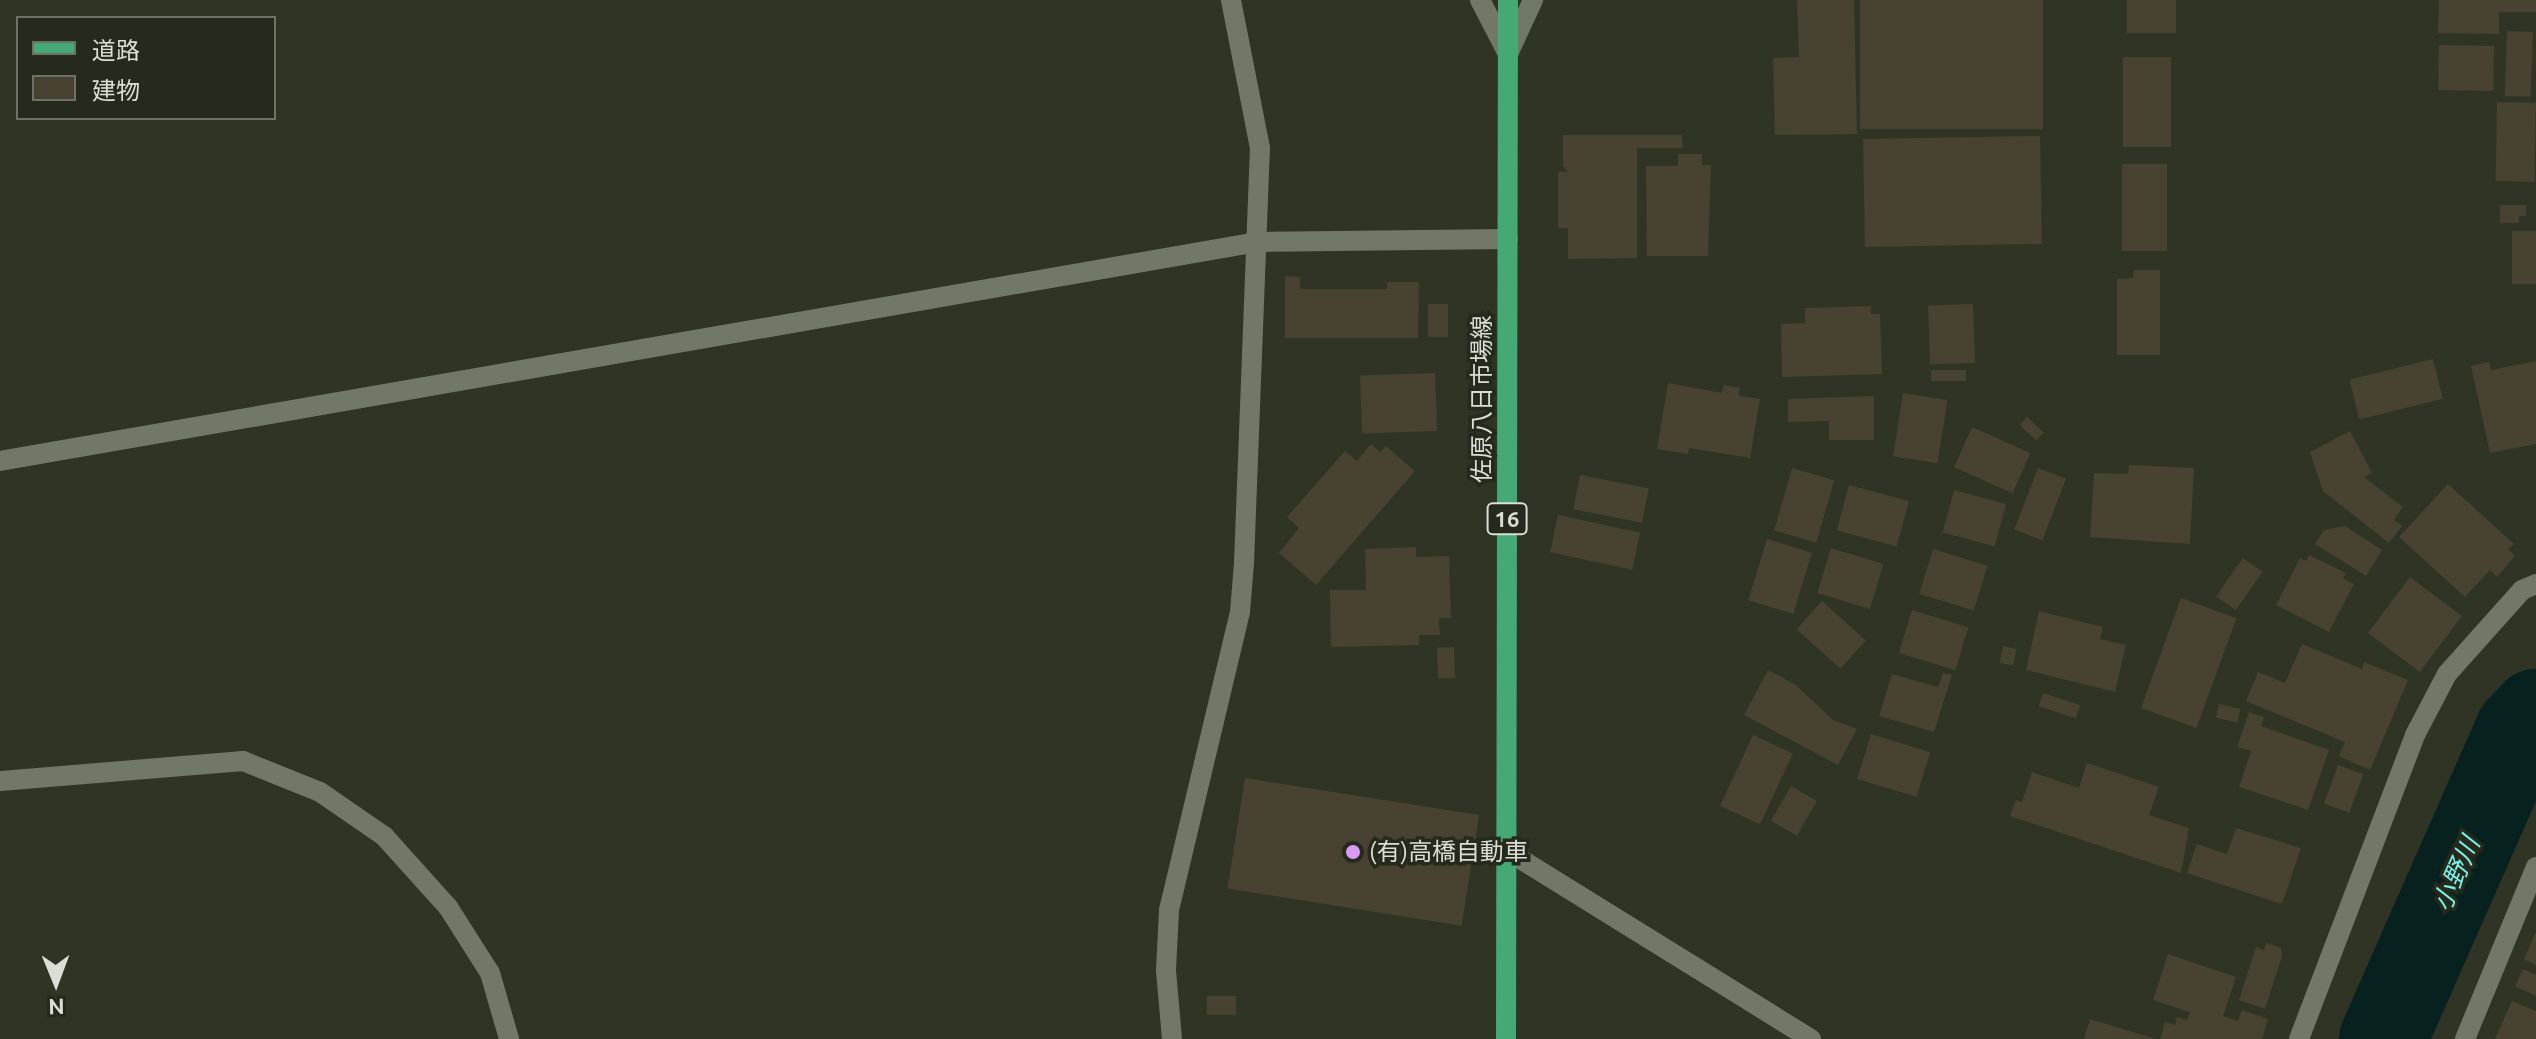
<!DOCTYPE html>
<html>
<head>
<meta charset="utf-8">
<style>
  body { margin:0 }
  #map { position:relative; width:2536px; height:1039px; overflow:hidden; background:#2f3425; font-family:Ubuntu,"Noto Sans JP",sans-serif }
  div>[style] { position:absolute }
  .river>* { height:88px; margin:-44px; padding:0 44px; transform-origin:44px; border-radius:44px; background:#07211f }
  .building>* { inset:0; background:#484232; transform-origin:0 0 }
  .service>* { height:20px; margin:-10px; padding:0 10px; transform-origin:10px; border-radius:10px; background:#727867 }
  .minor>* { height:20px; margin:-10px; padding:0 10px; transform-origin:10px; border-radius:10px; background:#727867 }
  .primary>* { height:20px; margin:-10px; padding:0 10px; transform-origin:10px; border-radius:10px; background:#44a975 }
  .dots>* { width:22px; height:22px; translate:-50% -50%; box-sizing:border-box; border:4px solid #252a1c; border-radius:50% }
  span { translate:-50% -50%; white-space:nowrap; text-align:center; line-height:1.15; -webkit-text-stroke:7px #252a1c; paint-order:stroke }
  .shield-label span { padding:2px 6px; background:#252a1c; border:2px solid; border-radius:6px; -webkit-text-stroke-width:0 }
  .shield-label { font-size:22px; color:#dbded5; font-weight:700 }
  .street-label { font-size:24px; color:#dbded5 }
  .poi-label { font-size:24px; color:#dbded5 }
  .left { translate:0 -50%; text-align:left }
  .water-label { font-size:26px; color:#77f0e9; font-style:italic }
  .legend { position:absolute; left:16px; top:16px; width:260px; height:104px; box-sizing:border-box; background:#252a1c; border:2px solid #6e7266; margin:0; padding:10px 14px; list-style:none; font-size:24px; color:#dbded5 }
  .legend li { display:flex; align-items:center; gap:16px; height:40px }
  .legend b { width:40px; border:2px solid #6e7266 }
  .north { position:absolute; left:16px; top:943px; width:80px; height:80px; -webkit-text-stroke:6px #252a1c; paint-order:stroke; rotate:179deg; font-size:22px; font-weight:700; line-height:32px; text-align:center; color:#dbded5 }
  .north::after { content:''; display:block; margin:auto; width:28px; height:36px; background:#dbded5; clip-path:polygon(50% 0,100% 100%,50% 72%,0 100%) }
</style>
</head>
<body>
<div id="map">
  <div class="river">
    <i style="left:2383px;top:1039px;width:337px;rotate:-66.2deg"></i>
    <i style="left:2519px;top:731px;width:25px;rotate:-47deg"></i>
  </div>
  <div class="building">
    <i style="clip-path:polygon(1797px 0,1854px 0,1857px 134px,1775px 135px,1773px 58px,1799px 57px)"></i>
    <i style="left:1860px;top:0;width:183px;height:129px"></i>
    <i style="left:2127px;top:0;width:49px;height:33px"></i>
    <i style="clip-path:polygon(2439px 0,2536px 0,2536px 12px,2499px 12px,2499px 34px,2438px 33px)"></i>
    <i style="left:2507px;top:31px;width:26px;height:65px;rotate:2deg"></i>
    <i style="left:2439px;top:45px;width:55px;height:45px;rotate:1deg"></i>
    <i style="left:2123px;top:57px;width:48px;height:90px"></i>
    <i style="left:2497px;top:102px;width:39px;height:79px;rotate:1deg"></i>
    <i style="clip-path:polygon(1563px 135px,1682px 135px,1683px 148px,1637px 148px,1637px 258px,1568px 259px,1568px 228px,1558px 228px,1558px 172px,1568px 172px,1563px 166px)"></i>
    <i style="left:2040px;top:136px;width:108px;height:177px;rotate:89deg"></i>
    <i style="clip-path:polygon(1678px 154px,1702px 154px,1702px 165px,1711px 165px,1708px 256px,1647px 256px,1646px 166px,1678px 166px)"></i>
    <i style="left:2122px;top:164px;width:45px;height:87px"></i>
    <i style="clip-path:polygon(2500px 205px,2526px 205px,2526px 216px,2519px 216px,2519px 223px,2500px 223px)"></i>
    <i style="left:2536px;top:231px;width:53px;height:24px;rotate:90deg"></i>
    <i style="clip-path:polygon(2134px 270px,2160px 270px,2160px 355px,2117px 355px,2117px 279px,2133px 278px)"></i>
    <i style="clip-path:polygon(1285px 276px,1300px 277px,1300px 289px,1387px 289px,1387px 282px,1419px 282px,1418px 338px,1285px 338px)"></i>
    <i style="left:1428px;top:304px;width:20px;height:33px"></i>
    <i style="left:1973px;top:304px;width:59px;height:45px;rotate:88deg"></i>
    <i style="clip-path:polygon(1871px 306px,1871px 314px,1880px 314px,1882px 374px,1782px 377px,1781px 324px,1805px 323px,1805px 308px)"></i>
    <i style="left:2433px;top:359px;width:41px;height:86px;rotate:76deg"></i>
    <i style="clip-path:polygon(2536px 361px,2536px 444px,2490px 453px,2471px 366px,2489px 362px,2491px 370px)"></i>
    <i style="left:1931px;top:370px;width:35px;height:11px"></i>
    <i style="left:1435px;top:373px;width:58px;height:75px;rotate:88deg"></i>
    <i style="clip-path:polygon(1668px 383px,1722px 393px,1724px 385px,1740px 388px,1739px 396px,1760px 399px,1750px 458px,1689px 448px,1688px 454px,1657px 449px)"></i>
    <i style="left:1903px;top:393px;width:45px;height:64px;rotate:9deg"></i>
    <i style="clip-path:polygon(1874px 396px,1874px 440px,1829px 440px,1829px 421px,1788px 422px,1788px 399px)"></i>
    <i style="left:2027px;top:417px;width:23px;height:11px;rotate:43deg"></i>
    <i style="left:1972px;top:427px;width:64px;height:44px;rotate:24deg"></i>
    <i style="clip-path:polygon(2350px 431px,2372px 473px,2364px 477px,2403px 507px,2394px 520px,2402px 526px,2389px 543px,2323px 491px,2310px 452px)"></i>
    <i style="clip-path:polygon(1371px 444px,1380px 452px,1386px 446px,1415px 471px,1316px 585px,1279px 553px,1299px 528px,1287px 517px,1345px 451px,1357px 461px)"></i>
    <i style="clip-path:polygon(2129px 465px,2194px 468px,2190px 544px,2090px 537px,2094px 473px,2128px 474px)"></i>
    <i style="left:1792px;top:468px;width:44px;height:65px;rotate:16deg"></i>
    <i style="left:2038px;top:468px;width:30px;height:66px;rotate:21deg"></i>
    <i style="left:1580px;top:475px;width:70px;height:35px;rotate:11deg"></i>
    <i style="clip-path:polygon(2448px 484px,2514px 544px,2508px 549px,2515px 556px,2497px 577px,2490px 570px,2465px 597px,2399px 537px)"></i>
    <i style="left:1849px;top:485px;width:62px;height:47px;rotate:15deg"></i>
    <i style="left:1954px;top:490px;width:54px;height:44px;rotate:15deg"></i>
    <i style="left:1558px;top:515px;width:84px;height:38px;rotate:12deg"></i>
    <i style="clip-path:polygon(2345px 526px,2382px 550px,2366px 576px,2315px 544px,2324px 530px)"></i>
    <i style="left:1767px;top:539px;width:47px;height:64px;rotate:17deg"></i>
    <i style="clip-path:polygon(1416px 547px,1416px 557px,1449px 556px,1451px 618px,1439px 618px,1440px 635px,1419px 635px,1419px 645px,1331px 647px,1330px 590px,1366px 590px,1365px 549px)"></i>
    <i style="left:1831px;top:548px;width:55px;height:47px;rotate:17deg"></i>
    <i style="left:1933px;top:549px;width:57px;height:47px;rotate:17deg"></i>
    <i style="clip-path:polygon(2309px 555px,2346px 573px,2343px 578px,2354px 584px,2329px 632px,2276px 605px,2300px 558px,2306px 561px)"></i>
    <i style="left:2243px;top:558px;width:24px;height:47px;rotate:35deg"></i>
    <i style="left:2410px;top:577px;width:65px;height:70px;rotate:37deg"></i>
    <i style="left:2181px;top:598px;width:59px;height:117px;rotate:20deg"></i>
    <i style="left:1822px;top:601px;width:59px;height:38px;rotate:42deg"></i>
    <i style="left:1912px;top:610px;width:59px;height:45px;rotate:17deg"></i>
    <i style="clip-path:polygon(2039px 611px,2103px 627px,2100px 639px,2126px 645px,2115px 692px,2026px 670px)"></i>
    <i style="clip-path:polygon(2302px 644px,2362px 669px,2364px 662px,2408px 680px,2370px 770px,2339px 756px,2345px 742px,2246px 701px,2258px 672px,2285px 683px)"></i>
    <i style="left:2003px;top:646px;width:14px;height:17px;rotate:12deg"></i>
    <i style="left:1454px;top:647px;width:31px;height:17px;rotate:88deg"></i>
    <i style="clip-path:polygon(1768px 670px,1796px 685px,1833px 720px,1857px 729px,1838px 765px,1744px 715px)"></i>
    <i style="clip-path:polygon(1943px 673px,1952px 675px,1934px 732px,1879px 716px,1892px 674px,1938px 687px)"></i>
    <i style="left:2043px;top:693px;width:39px;height:14px;rotate:18deg"></i>
    <i style="left:2219px;top:704px;width:22px;height:14px;rotate:13deg"></i>
    <i style="clip-path:polygon(2249px 712px,2264px 717px,2261px 726px,2329px 750px,2308px 810px,2239px 787px,2251px 751px,2237px 747px)"></i>
    <i style="left:1871px;top:734px;width:62px;height:47px;rotate:17deg"></i>
    <i style="left:1753px;top:735px;width:44px;height:78px;rotate:25deg"></i>
    <i style="clip-path:polygon(2087px 763px,2159px 787px,2149px 815px,2189px 828px,2181px 873px,2010px 816px,2016px 800px,2022px 802px,2032px 772px,2079px 788px)"></i>
    <i style="left:2338px;top:765px;width:27px;height:41px;rotate:20deg"></i>
    <i style="left:1245px;top:778px;width:237px;height:112px;rotate:9deg"></i>
    <i style="left:1791px;top:786px;width:30px;height:40px;rotate:30deg"></i>
    <i style="clip-path:polygon(2236px 828px,2301px 848px,2282px 904px,2187px 873px,2197px 844px,2227px 854px)"></i>
    <i style="clip-path:polygon(2536px 932px,2536px 965px,2524px 959px)"></i>
    <i style="clip-path:polygon(2266px 943px,2281px 948px,2282px 956px,2265px 1009px,2239px 1000px,2256px 947px,2264px 950px)"></i>
    <i style="clip-path:polygon(2168px 954px,2236px 977px,2223px 1016px,2238px 1021px,2242px 1010px,2268px 1019px,2262px 1039px,2160px 1039px,2165px 1022px,2175px 1025px,2177px 1017px,2187px 1020px,2190px 1012px,2153px 1000px)"></i>
    <i style="clip-path:polygon(2523px 969px,2536px 975px,2536px 996px,2515px 986px)"></i>
    <i style="left:1207px;top:996px;width:29px;height:19px"></i>
    <i style="clip-path:polygon(2512px 1001px,2536px 1011px,2536px 1039px,2495px 1039px)"></i>
    <i style="clip-path:polygon(2090px 1019px,2153px 1038px,2153px 1039px,2084px 1039px)"></i>
  </div>
  <div class="service">
    <i style="left:1506px;top:850px;width:359px;rotate:31.8deg"></i>
  </div>
  <div class="minor">
    <i style="left:1480px;top:0;width:61px;rotate:62.6deg"></i>
    <i style="left:1508px;top:54px;width:60px;rotate:-65.2deg"></i>
    <i style="left:0;top:461px;width:1276px;rotate:-9.88deg"></i>
    <i style="left:1257px;top:242px;width:251px;rotate:-0.7deg"></i>
    <i style="left:0;top:781px;width:244px;rotate:-4.7deg"></i>
    <i style="left:243px;top:761px;width:83px;rotate:21.9deg"></i>
    <i style="left:320px;top:792px;width:78px;rotate:34.5deg"></i>
    <i style="left:384px;top:836px;width:96px;rotate:48deg"></i>
    <i style="left:448px;top:907px;width:78px;rotate:57.5deg"></i>
    <i style="left:490px;top:973px;width:69px;rotate:73.9deg"></i>
    <i style="left:1172px;top:1039px;width:69px;rotate:-95deg"></i>
    <i style="left:1166px;top:970px;width:60px;rotate:-87.1deg"></i>
    <i style="left:1169px;top:910px;width:306px;rotate:-76.6deg"></i>
    <i style="left:1240px;top:612px;width:49px;rotate:-85.3deg"></i>
    <i style="left:1244px;top:563px;width:415px;rotate:-87.8deg"></i>
    <i style="left:1260px;top:148px;width:151px;rotate:-101.1deg"></i>
    <i style="left:2299px;top:1039px;width:325px;rotate:-69.1deg"></i>
    <i style="left:2415px;top:735px;width:69px;rotate:-62.3deg"></i>
    <i style="left:2447px;top:674px;width:113px;rotate:-48.2deg"></i>
    <i style="left:2522px;top:590px;width:15px;rotate:-23deg"></i>
    <i style="left:2465px;top:1039px;width:186px;rotate:-67.6deg"></i>
  </div>
  <div class="primary">
    <i style="left:1506px;top:1039px;width:1039px;rotate:-89.89deg"></i>
  </div>
  <div class="dots">
    <i style="left:1353px;top:852px;background:#da9af6"></i>
  </div>
  <div class="shield-label">
    <span style="left:1507px;top:519px">16</span>
  </div>
  <div class="street-label">
    <span style="left:1482px;top:399px;rotate:-90deg">佐原八日市場線</span>
  </div>
  <div class="poi-label">
    <span class="left" style="left:1369px;top:852px">(有)高橋自動車</span>
  </div>
  <div class="water-label">
    <span style="left:2456px;top:874px;rotate:-66deg">小野川</span>
  </div>
  <ul class="legend">
  <li><b style="height:10px;background:#44a975"></b>道路</li>
  <li><b style="height:22px;background:#484232"></b>建物</li>
  </ul>
  <div class="north">N</div>
</div>
</body>
</html>
